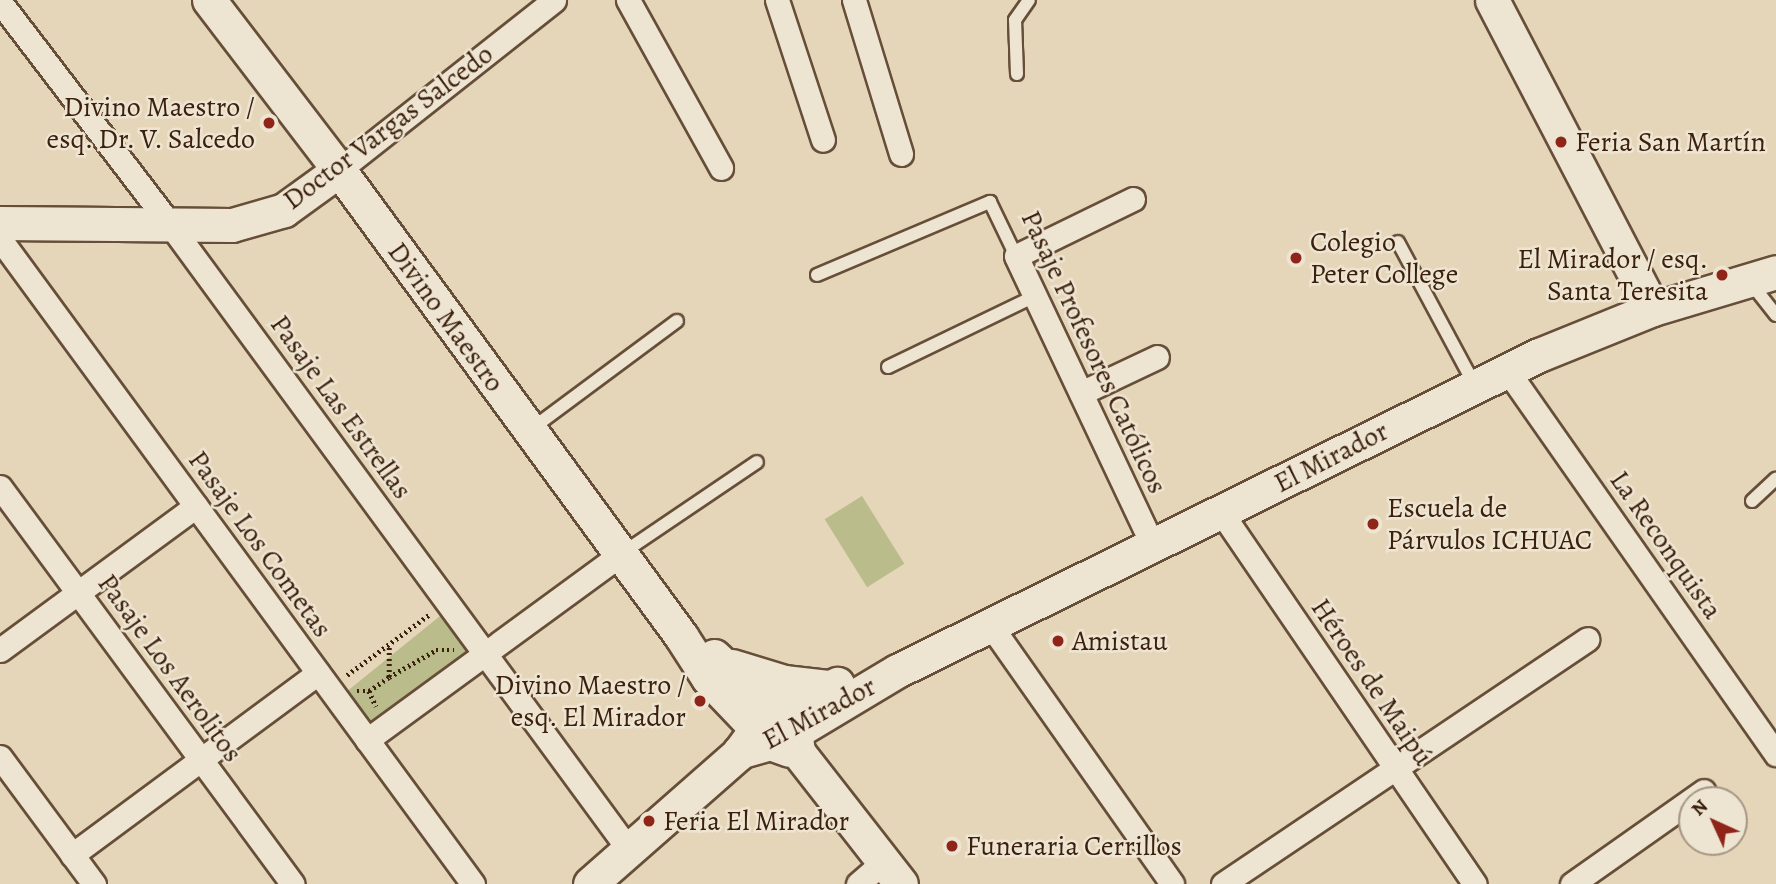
<!DOCTYPE html>
<html>
<head>
<meta charset="utf-8">
<style>
  body { margin:0 }
  #map { position:relative; width:1776px; height:884px; overflow:hidden; background:#e5d6ba; font-family:Alegreya,serif }
  div>[style] { position:absolute }
  .green>* { inset:0; background:#bbbc8b; transform-origin:0 0 }
  .path>* { height:4.5px; margin-top:-2.25px; transform-origin:0; background:repeating-linear-gradient(90deg,#3b210d 0 2px,transparent 0 5.5px) }
  .roads { filter:drop-shadow(2px 0 #664e38) drop-shadow(-2px 0 #664e38) drop-shadow(0 2px #664e38) drop-shadow(0 -2px #664e38) }
  .lane>* { height:12px; margin:-6px; padding:0 6px; transform-origin:6px; border-radius:6px; background:#eee4d2 }
  .street>* { height:23px; margin:-11.5px; padding:0 11.5px; transform-origin:11.5px; border-radius:11.5px; background:#eee4d2 }
  .secondary>* { height:33px; margin:-16.5px; padding:0 16.5px; transform-origin:16.5px; border-radius:16.5px; background:#eee4d2 }
  .dots>* { width:19px; height:19px; translate:-50% -50%; box-sizing:border-box; border:4px solid #eee4d2; border-radius:50% }
  span { translate:-50% -50%; white-space:nowrap; text-align:center; line-height:1.15; -webkit-text-stroke:5px #eee4d2; paint-order:stroke }
  .poi-label { font-size:28px; color:#3b210d }
  .right { translate:-100% -50%; text-align:right }
  .left { translate:0 -50%; text-align:left }
  .street-label { font-size:28px; color:#3b210d }
  .north { position:absolute; left:1678px; top:786px; width:70px; height:70px; box-sizing:border-box; background:#eee4d2; border:2px solid #a69683; border-radius:50%; rotate:315deg; font-size:19px; font-weight:700; line-height:28px; text-align:center; color:#3b210d }
  .north::after { content:''; display:block; margin:auto; width:24px; height:32px; background:#8f2418; clip-path:polygon(50% 0,100% 100%,50% 72%,0 100%) }
</style>
</head>
<body>
<div id="map">
  <div class="green">
    <i style="left:862px;top:496px;width:80px;height:44px;rotate:58deg"></i>
    <i style="left:440px;top:616px;width:44px;height:122px;rotate:51deg"></i>
  </div>
  <div class="path">
    <i style="left:347px;top:675px;width:103px;rotate:-36.3deg"></i>
    <i style="left:389px;top:677px;width:54px;rotate:-29.9deg"></i>
    <i style="left:436px;top:650px;width:18px"></i>
    <i style="left:357px;top:691px;width:12px"></i>
    <i style="left:369px;top:691px;width:24px;rotate:-35deg"></i>
    <i style="left:389px;top:677px;width:32px;rotate:-90deg"></i>
    <i style="left:369px;top:691px;width:17px;rotate:65deg"></i>
  </div>
  <div class="roads">
    <div class="lane">
      <i style="left:1017px;top:74px;width:54px;rotate:-92.1deg"></i>
      <i style="left:1015px;top:20px;width:24px;rotate:-55deg"></i>
      <i style="left:1398px;top:242px;width:161px;rotate:61.8deg"></i>
      <i style="left:817px;top:275px;width:188px;rotate:-22.9deg"></i>
      <i style="left:990px;top:202px;width:60px;rotate:64.3deg"></i>
      <i style="left:1750px;top:282px;width:42px;rotate:51.8deg"></i>
      <i style="left:888px;top:367px;width:163px;rotate:-25.8deg"></i>
      <i style="left:530px;top:430px;width:183px;rotate:-36.6deg"></i>
      <i style="left:1752px;top:501px;width:33px;rotate:-43deg"></i>
      <i style="left:621px;top:554px;width:164px;rotate:-34.1deg"></i>
    </div>
    <div class="street">
      <i style="left:628px;top:0;width:192px;rotate:61deg"></i>
      <i style="left:777px;top:0;width:147px;rotate:71.8deg"></i>
      <i style="left:854px;top:0;width:161px;rotate:73deg"></i>
      <i style="left:0;top:2px;width:282px;rotate:52.6deg"></i>
      <i style="left:171px;top:226px;width:774px;rotate:53.72deg"></i>
      <i style="left:339px;top:170px;width:274px;rotate:-38.3deg"></i>
      <i style="left:1133px;top:199px;width:130px;rotate:154deg"></i>
      <i style="left:1016px;top:256px;width:321px;rotate:64.7deg"></i>
      <i style="left:0;top:239px;width:800px;rotate:53.75deg"></i>
      <i style="left:1507px;top:370px;width:469px;rotate:55deg"></i>
      <i style="left:1081px;top:393px;width:84px;rotate:-25.3deg"></i>
      <i style="left:0;top:487px;width:493px;rotate:53.6deg"></i>
      <i style="left:1221px;top:512px;width:450px;rotate:55.7deg"></i>
      <i style="left:991px;top:626px;width:315px;rotate:54.9deg"></i>
      <i style="left:0;top:650px;width:243px;rotate:-36.3deg"></i>
      <i style="left:367px;top:740px;width:313px;rotate:-36.2deg"></i>
      <i style="left:0;top:757px;width:158px;rotate:53.5deg"></i>
      <i style="left:72px;top:855px;width:306px;rotate:-36.5deg"></i>
      <i style="left:858px;top:884px;width:35px;rotate:-41deg"></i>
      <i style="left:1223px;top:884px;width:439px;rotate:-33.9deg"></i>
      <i style="left:1572px;top:884px;width:161px;rotate:-35.2deg"></i>
    </div>
    <div class="secondary">
      <i style="left:209px;top:0;width:214px;rotate:52.6deg"></i>
      <i style="left:339px;top:170px;width:578px;rotate:53.72deg"></i>
      <i style="left:681px;top:636px;width:50px;rotate:57.3deg"></i>
      <i style="left:708px;top:678px;width:90px;rotate:46.4deg"></i>
      <i style="left:770px;top:743px;width:20px;rotate:20deg"></i>
      <i style="left:1492px;top:0;width:348px;rotate:62.5deg"></i>
      <i style="left:0;top:223px;width:232px;rotate:0.5deg"></i>
      <i style="left:232px;top:225px;width:54px;rotate:-16.1deg"></i>
      <i style="left:284px;top:210px;width:68px;rotate:-36deg"></i>
      <i style="left:714px;top:656px;width:111px;rotate:43.2deg"></i>
      <i style="left:795px;top:732px;width:20px;rotate:81deg"></i>
      <i style="left:798px;top:752px;width:167px;rotate:52deg"></i>
      <i style="left:732px;top:666px;width:54px;rotate:17.1deg"></i>
      <i style="left:784px;top:682px;width:44px;rotate:6.5deg"></i>
      <i style="left:739px;top:752px;width:32px;rotate:-16deg"></i>
      <i style="left:770px;top:743px;width:27px;rotate:-24deg"></i>
      <i style="left:795px;top:732px;width:119px;rotate:-30.9deg"></i>
      <i style="left:897px;top:671px;width:716px;rotate:-26.21deg"></i>
      <i style="left:1539px;top:355px;width:123px;rotate:-22deg"></i>
      <i style="left:1653px;top:309px;width:128px;rotate:-16.7deg"></i>
      <i style="left:590px;top:884px;width:197px;rotate:-41.3deg"></i>
      <i style="left:738px;top:754px;width:31px;rotate:-54deg"></i>
      <i style="left:756px;top:729px;width:26px;rotate:-37deg"></i>
      <i style="left:777px;top:713px;width:67px;rotate:-25.8deg"></i>
    </div>
  </div>
  <div class="dots">
    <i style="left:269px;top:123px;background:#8f2418"></i>
    <i style="left:1561px;top:142px;background:#8f2418"></i>
    <i style="left:1296px;top:258px;background:#8f2418"></i>
    <i style="left:1722px;top:275px;background:#8f2418"></i>
    <i style="left:1373px;top:524px;background:#8f2418"></i>
    <i style="left:1058px;top:641px;background:#8f2418"></i>
    <i style="left:700px;top:701px;background:#8f2418"></i>
    <i style="left:649px;top:821px;background:#8f2418"></i>
    <i style="left:952px;top:846px;background:#8f2418"></i>
  </div>
  <div class="poi-label">
    <span class="right" style="left:255px;top:123px">Divino Maestro /<br>esq. Dr. V. Salcedo</span>
    <span class="left" style="left:1575px;top:142px">Feria San Martín</span>
    <span class="left" style="left:1310px;top:258px">Colegio<br>Peter College</span>
    <span class="right" style="left:1708px;top:275px">El Mirador / esq.<br>Santa Teresita</span>
    <span class="left" style="left:1387px;top:524px">Escuela de<br>Párvulos ICHUAC</span>
    <span class="left" style="left:1072px;top:641px">Amistau</span>
    <span class="right" style="left:686px;top:701px">Divino Maestro /<br>esq. El Mirador</span>
    <span class="left" style="left:663px;top:821px">Feria El Mirador</span>
    <span class="left" style="left:966px;top:846px">Funeraria Cerrillos</span>
  </div>
  <div class="street-label">
    <span style="left:388px;top:127px;rotate:-37deg">Doctor Vargas Salcedo</span>
    <span style="left:446px;top:317px;rotate:54deg">Divino Maestro</span>
    <span style="left:1094px;top:352px;rotate:65deg">Pasaje Profesores Católicos</span>
    <span style="left:341px;top:407px;rotate:54deg">Pasaje Las Estrellas</span>
    <span style="left:1331px;top:457px;rotate:-27deg">El Mirador</span>
    <span style="left:260px;top:544px;rotate:54deg">Pasaje Los Cometas</span>
    <span style="left:1666px;top:545px;rotate:55deg">La Reconquista</span>
    <span style="left:170px;top:668px;rotate:54deg">Pasaje Los Aerolitos</span>
    <span style="left:1372px;top:682px;rotate:56deg">Héroes de Maipú</span>
    <span style="left:819px;top:713px;rotate:-28deg">El Mirador</span>
  </div>
  <div class="north">N</div>
</div>
</body>
</html>
